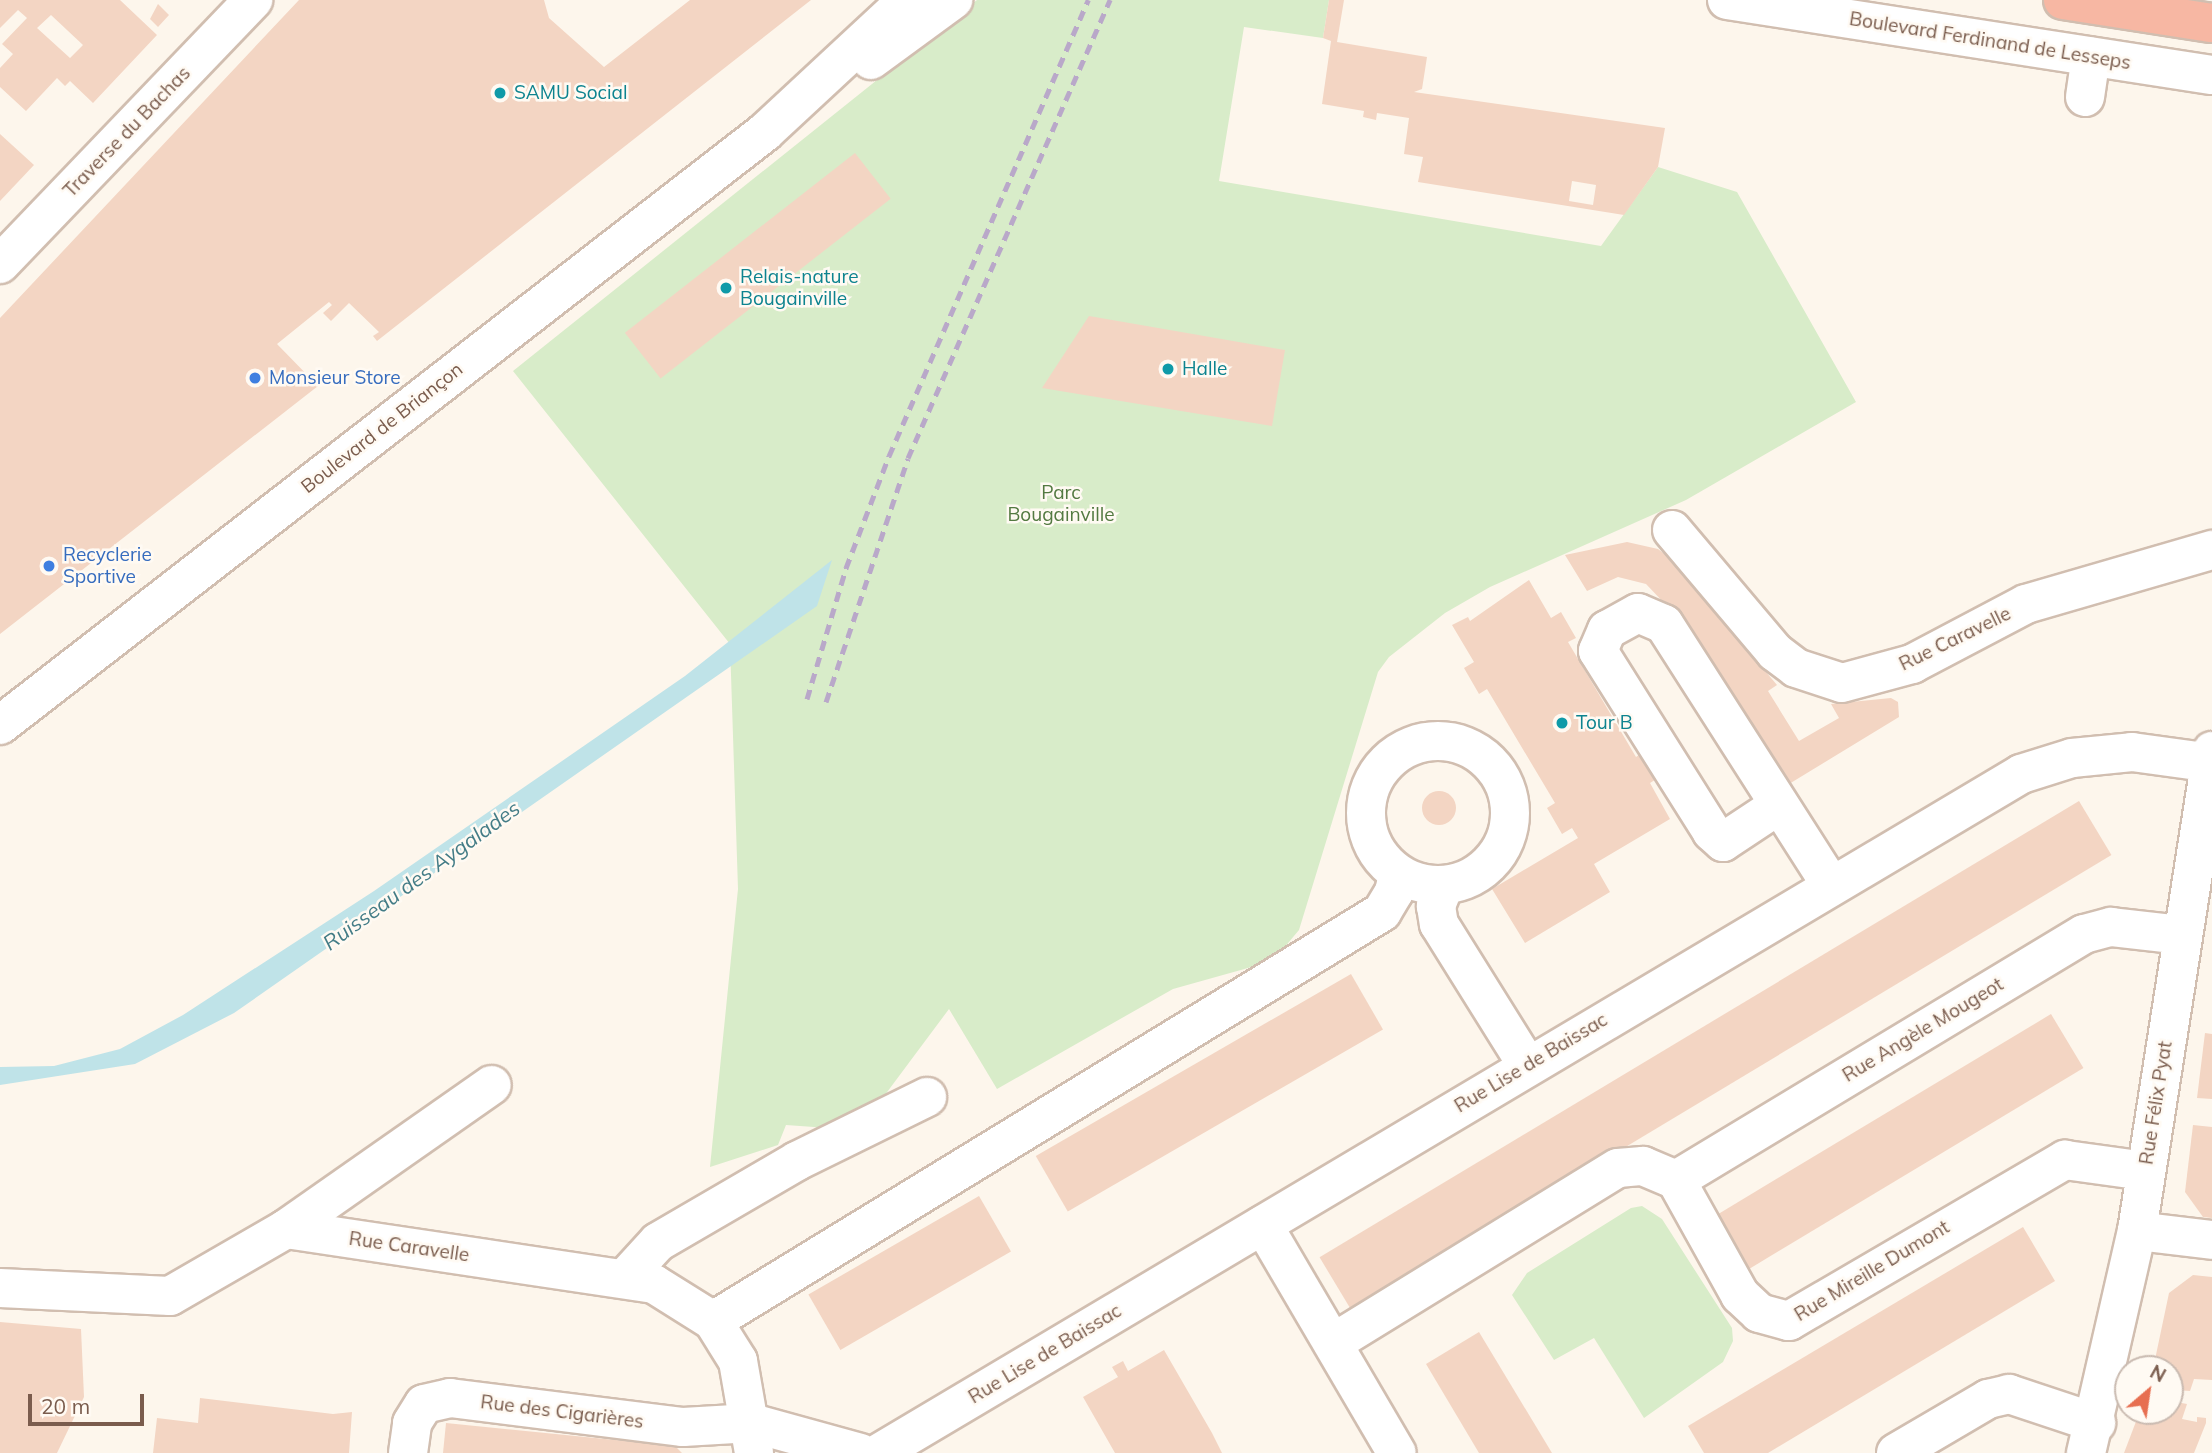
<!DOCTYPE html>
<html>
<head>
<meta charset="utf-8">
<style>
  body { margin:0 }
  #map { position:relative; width:2212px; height:1453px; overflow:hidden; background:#fdf6ec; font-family:Mulish,sans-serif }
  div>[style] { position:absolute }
  .green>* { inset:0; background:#d8ecc9 }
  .water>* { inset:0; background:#bfe3e8 }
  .building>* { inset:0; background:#f3d5c3; transform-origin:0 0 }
  .round { border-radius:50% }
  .roads { filter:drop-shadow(2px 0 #d1beb0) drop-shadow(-2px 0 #d1beb0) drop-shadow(0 2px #d1beb0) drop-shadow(0 -2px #d1beb0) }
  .minor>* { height:38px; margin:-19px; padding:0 19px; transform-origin:19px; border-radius:19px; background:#fff }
  .minor>.ring { margin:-19px; padding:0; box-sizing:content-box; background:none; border:38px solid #fff; border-radius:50% }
  .highway>* { height:38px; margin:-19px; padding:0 19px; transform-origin:19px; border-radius:19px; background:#f7b7a3 }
  .rail>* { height:5px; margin-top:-2.5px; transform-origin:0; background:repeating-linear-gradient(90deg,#b9a8c9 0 10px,transparent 0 17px) }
  .dots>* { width:19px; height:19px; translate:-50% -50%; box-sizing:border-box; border:4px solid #fffaf3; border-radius:50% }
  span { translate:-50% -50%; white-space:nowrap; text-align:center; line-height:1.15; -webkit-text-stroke:5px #fffaf3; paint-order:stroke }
  .street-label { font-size:19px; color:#7a5c4d }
  .culture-label { font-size:19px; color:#0d838f }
  .left { translate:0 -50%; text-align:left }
  .shop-label { font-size:19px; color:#366cbe }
  .park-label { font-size:19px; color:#537a41 }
  .water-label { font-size:21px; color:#437c86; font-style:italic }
  .north { position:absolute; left:2114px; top:1355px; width:70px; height:70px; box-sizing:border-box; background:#fffaf3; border:2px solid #cabbb1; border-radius:50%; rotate:29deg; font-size:19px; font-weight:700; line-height:28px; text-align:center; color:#7a5c4d }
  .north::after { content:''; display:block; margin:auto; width:24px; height:32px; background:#e76f51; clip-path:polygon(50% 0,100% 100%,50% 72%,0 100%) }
  .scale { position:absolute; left:28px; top:1394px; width:116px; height:32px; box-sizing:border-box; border:4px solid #7a5c4d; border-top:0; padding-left:9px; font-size:21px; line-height:24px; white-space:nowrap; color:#7a5c4d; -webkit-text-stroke:5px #fffaf3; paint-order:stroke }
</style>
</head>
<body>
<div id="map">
  <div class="green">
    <i style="clip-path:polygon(977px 0,1329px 0,1323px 38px,1244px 27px,1219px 181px,1601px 246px,1658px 167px,1737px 192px,1856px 402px,1686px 500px,1490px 587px,1445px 613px,1389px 657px,1378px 672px,1299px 930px,1273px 961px,1173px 989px,997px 1089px,949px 1009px,870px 1115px,828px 1128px,786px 1125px,778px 1145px,710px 1167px,738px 889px,730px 644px,513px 371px)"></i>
    <i style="clip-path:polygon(1642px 1206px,1662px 1219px,1732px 1328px,1733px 1341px,1723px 1362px,1644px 1418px,1594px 1338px,1554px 1360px,1512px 1295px,1527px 1273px,1631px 1208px)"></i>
  </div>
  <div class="water">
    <i style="clip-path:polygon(832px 560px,817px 606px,234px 1013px,135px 1064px,0 1085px,0 1067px,54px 1066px,120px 1049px,183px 1015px,374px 891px,685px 676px)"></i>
  </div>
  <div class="building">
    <i style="clip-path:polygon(evenodd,0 0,120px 0,157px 35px,93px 103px,70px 81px,65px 86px,57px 78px,26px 111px,0 87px,0 68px,13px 54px,2px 44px,27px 18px,18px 10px,0 28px,0 0,51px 15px,83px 45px,70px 58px,37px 28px,51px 15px)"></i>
    <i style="clip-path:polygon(299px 0,544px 0,549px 18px,604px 67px,690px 0,811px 0,377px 341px,373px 336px,379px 332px,349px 303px,331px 321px,323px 313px,332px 305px,329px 302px,277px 344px,318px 386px,0 634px,0 318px)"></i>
    <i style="clip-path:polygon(evenodd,1329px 0,1344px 0,1337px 42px,1427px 57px,1422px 89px,1414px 92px,1665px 128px,1658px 167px,1624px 215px,1418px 182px,1423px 157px,1404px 154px,1409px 118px,1377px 113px,1376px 120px,1363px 117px,1364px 111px,1322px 104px,1331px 41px,1323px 38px,1329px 0,1572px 181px,1596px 185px,1593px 205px,1569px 201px,1572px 181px)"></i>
    <i style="clip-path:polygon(158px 4px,169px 15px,158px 27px,150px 19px)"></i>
    <i style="clip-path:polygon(0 134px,34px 165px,0 201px)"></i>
    <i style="left:855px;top:153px;width:58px;height:292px;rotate:52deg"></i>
    <i style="clip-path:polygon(1089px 316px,1285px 350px,1272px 426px,1042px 388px)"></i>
    <i style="clip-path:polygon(1627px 542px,1658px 549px,1671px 559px,1777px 685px,1768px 691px,1799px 741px,1839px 718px,1831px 704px,1891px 698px,1898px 702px,1899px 717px,1789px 784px,1667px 606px,1646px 584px,1618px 577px,1587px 591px,1565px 555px)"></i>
    <i style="clip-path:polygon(1529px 580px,1551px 618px,1561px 612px,1576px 638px,1568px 642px,1636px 757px,1643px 752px,1658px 778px,1650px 783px,1670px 819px,1594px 864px,1610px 892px,1525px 943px,1492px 889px,1578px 838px,1572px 828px,1562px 834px,1547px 808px,1555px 803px,1487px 689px,1479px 694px,1464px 668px,1474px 662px,1452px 625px,1468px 617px,1470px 621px)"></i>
    <i class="round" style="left:1422px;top:791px;width:34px;height:34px"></i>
    <i style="left:2079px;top:801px;width:63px;height:886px;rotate:59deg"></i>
    <i style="left:1351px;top:974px;width:64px;height:364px;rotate:60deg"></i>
    <i style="left:2051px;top:1014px;width:63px;height:391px;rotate:59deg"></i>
    <i style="clip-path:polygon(2205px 1033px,2212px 1034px,2212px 1099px,2197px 1098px)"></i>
    <i style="clip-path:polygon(2193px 1125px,2212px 1127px,2212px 1218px,2203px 1217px,2185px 1192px)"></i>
    <i style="left:979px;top:1196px;width:64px;height:197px;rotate:60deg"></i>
    <i style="clip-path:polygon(2023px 1227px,2055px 1281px,1768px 1453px,1704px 1453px,1688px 1426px)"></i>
    <i style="clip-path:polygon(2193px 1275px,2212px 1277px,2212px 1380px,2194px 1379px,2190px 1391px,2175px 1390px,2171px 1401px,2187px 1404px,2182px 1419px,2197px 1422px,2197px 1417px,2206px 1418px,2206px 1423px,2194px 1453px,2124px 1453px,2140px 1411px,2170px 1411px,2170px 1369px,2153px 1369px,2169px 1293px)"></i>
    <i style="clip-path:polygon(0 1322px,81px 1329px,84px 1397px,57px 1453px,0 1453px)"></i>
    <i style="clip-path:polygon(1479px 1332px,1552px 1453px,1479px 1453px,1426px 1364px)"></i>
    <i style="clip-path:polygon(1164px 1350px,1212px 1433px,1222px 1453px,1115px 1453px,1083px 1397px,1118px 1377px,1112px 1367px,1123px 1361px,1128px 1371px)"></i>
    <i style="clip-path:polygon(200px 1398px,333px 1414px,352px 1412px,349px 1453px,153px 1453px,157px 1418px,198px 1423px)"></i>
    <i style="clip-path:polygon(446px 1423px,675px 1446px,682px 1453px,443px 1453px)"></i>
  </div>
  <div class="roads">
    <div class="minor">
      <i style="left:1727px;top:0;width:491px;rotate:8.8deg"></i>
      <i style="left:871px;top:60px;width:102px;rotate:-36.2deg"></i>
      <i style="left:2085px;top:97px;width:41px;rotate:-81.7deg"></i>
      <i style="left:0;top:264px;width:366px;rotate:-46.2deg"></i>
      <i style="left:1672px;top:530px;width:160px;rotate:49.8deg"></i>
      <i style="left:1775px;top:652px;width:26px;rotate:37deg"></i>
      <i style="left:1796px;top:668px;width:48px;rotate:18.1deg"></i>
      <i style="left:1842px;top:683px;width:73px;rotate:-15.2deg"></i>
      <i style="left:1912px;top:664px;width:129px;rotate:-27.8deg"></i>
      <i style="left:2026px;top:604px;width:194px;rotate:-16.2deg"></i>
      <i style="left:0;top:725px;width:968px;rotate:-37.78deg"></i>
      <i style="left:765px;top:132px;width:194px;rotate:-42.9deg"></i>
      <i class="ring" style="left:1366px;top:741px;width:106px;height:106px"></i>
      <i style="left:1779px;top:805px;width:67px;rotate:146.5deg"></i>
      <i style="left:1723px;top:842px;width:15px;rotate:-138deg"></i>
      <i style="left:1712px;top:832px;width:214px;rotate:-122.2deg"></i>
      <i style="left:1598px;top:651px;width:23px;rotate:-67deg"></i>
      <i style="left:1607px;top:630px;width:35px;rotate:-29deg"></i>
      <i style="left:1638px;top:613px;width:28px;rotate:23deg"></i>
      <i style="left:1664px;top:624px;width:308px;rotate:57.4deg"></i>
      <i style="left:1444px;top:886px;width:22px;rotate:112deg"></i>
      <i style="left:1436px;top:906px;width:18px;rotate:81deg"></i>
      <i style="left:1439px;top:924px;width:166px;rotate:58deg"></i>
      <i style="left:1676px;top:1180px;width:476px;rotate:-31.1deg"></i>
      <i style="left:2084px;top:934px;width:28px;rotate:-15deg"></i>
      <i style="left:2111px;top:927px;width:71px;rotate:6.4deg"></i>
      <i style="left:1263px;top:1225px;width:264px;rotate:59.6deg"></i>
      <i style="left:286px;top:1229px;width:251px;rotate:-35deg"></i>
      <i style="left:2137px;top:1231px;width:76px;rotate:6.8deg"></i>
      <i style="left:624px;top:1279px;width:50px;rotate:-47.4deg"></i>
      <i style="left:658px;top:1242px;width:161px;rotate:-30.2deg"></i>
      <i style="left:797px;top:1161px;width:145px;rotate:-26.2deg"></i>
      <i style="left:0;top:1288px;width:170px;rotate:2.7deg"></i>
      <i style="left:170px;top:1296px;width:134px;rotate:-30deg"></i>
      <i style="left:286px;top:1229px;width:372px;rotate:8.5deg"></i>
      <i style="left:654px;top:1284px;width:70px;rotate:32.1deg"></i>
      <i style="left:713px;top:1321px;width:47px;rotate:58deg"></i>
      <i style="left:738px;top:1361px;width:93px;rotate:80.1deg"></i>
      <i style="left:713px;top:1321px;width:784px;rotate:-31.44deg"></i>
      <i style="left:1382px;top:912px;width:23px;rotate:-59deg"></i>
      <i style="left:1394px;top:892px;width:18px;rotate:-77deg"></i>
      <i style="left:1333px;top:1343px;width:334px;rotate:-31.6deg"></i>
      <i style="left:1618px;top:1168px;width:25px;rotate:-5deg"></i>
      <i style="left:1643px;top:1166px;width:36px;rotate:23deg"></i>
      <i style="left:1676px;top:1180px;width:132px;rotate:60.9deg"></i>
      <i style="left:1740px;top:1295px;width:26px;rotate:43deg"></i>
      <i style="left:1759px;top:1313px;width:31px;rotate:15deg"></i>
      <i style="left:1789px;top:1321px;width:320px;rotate:-30.3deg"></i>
      <i style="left:2065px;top:1160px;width:81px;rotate:7.8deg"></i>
      <i style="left:408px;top:1453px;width:30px;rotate:-82deg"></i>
      <i style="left:412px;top:1423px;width:22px;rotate:-58deg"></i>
      <i style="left:424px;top:1404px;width:27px;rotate:-13deg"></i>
      <i style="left:450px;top:1398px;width:235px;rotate:7.1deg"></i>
      <i style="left:683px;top:1427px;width:69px;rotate:-3.3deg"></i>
      <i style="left:752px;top:1423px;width:112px;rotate:15.5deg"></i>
      <i style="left:879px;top:1453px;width:1329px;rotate:-30.73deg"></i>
      <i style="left:2021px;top:774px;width:53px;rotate:-17.4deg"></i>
      <i style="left:2072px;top:758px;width:60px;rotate:-5.7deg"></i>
      <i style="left:2132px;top:752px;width:81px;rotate:7.8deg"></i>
      <i style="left:1896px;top:1453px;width:107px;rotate:-30.4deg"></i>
      <i style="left:1988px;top:1399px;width:22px;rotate:-13deg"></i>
      <i style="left:2009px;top:1394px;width:92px;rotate:18.4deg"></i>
      <i style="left:2086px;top:1453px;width:228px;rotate:-77.1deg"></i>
      <i style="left:2137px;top:1231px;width:486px;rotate:-81.1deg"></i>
    </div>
    <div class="highway">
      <i style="left:2063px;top:0;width:151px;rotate:8.8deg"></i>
    </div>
  </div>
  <div class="rail">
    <i style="left:807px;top:699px;width:137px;rotate:-73.4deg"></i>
    <i style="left:846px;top:568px;width:120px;rotate:-69deg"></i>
    <i style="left:889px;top:456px;width:498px;rotate:-66.4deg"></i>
    <i style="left:826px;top:702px;width:257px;rotate:-71.4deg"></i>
    <i style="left:908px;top:458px;width:501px;rotate:-66.2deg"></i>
  </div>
  <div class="dots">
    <i style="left:500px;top:93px;background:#0f9aa8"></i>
    <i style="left:726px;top:288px;background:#0f9aa8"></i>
    <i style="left:1168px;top:369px;background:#0f9aa8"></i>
    <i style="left:255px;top:378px;background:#3f7fe0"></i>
    <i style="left:49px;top:566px;background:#3f7fe0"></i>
    <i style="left:1562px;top:723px;background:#0f9aa8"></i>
  </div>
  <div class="street-label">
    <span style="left:1990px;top:41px;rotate:9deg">Boulevard Ferdinand de Lesseps</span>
    <span style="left:127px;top:132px;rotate:-46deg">Traverse du Bachas</span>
    <span style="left:382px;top:428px;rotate:-38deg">Boulevard de Briançon</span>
    <span style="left:1955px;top:639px;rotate:-26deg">Rue Caravelle</span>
    <span style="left:1923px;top:1030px;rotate:-31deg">Rue Angèle Mougeot</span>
    <span style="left:1531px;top:1063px;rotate:-31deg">Rue Lise de Baissac</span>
    <span style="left:2156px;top:1103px;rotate:-81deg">Rue Félix Pyat</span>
    <span style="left:409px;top:1247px;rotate:8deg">Rue Caravelle</span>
    <span style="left:1872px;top:1271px;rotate:-31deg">Rue Mireille Dumont</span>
    <span style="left:1045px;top:1354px;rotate:-31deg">Rue Lise de Baissac</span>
    <span style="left:562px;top:1412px;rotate:7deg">Rue des Cigarières</span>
  </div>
  <div class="culture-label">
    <span class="left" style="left:514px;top:93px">SAMU Social</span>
    <span class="left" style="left:740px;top:288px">Relais-nature<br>Bougainville</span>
    <span class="left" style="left:1182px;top:369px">Halle</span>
    <span class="left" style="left:1576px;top:723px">Tour B</span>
  </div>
  <div class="shop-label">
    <span class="left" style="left:269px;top:378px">Monsieur Store</span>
    <span class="left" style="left:63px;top:566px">Recyclerie<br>Sportive</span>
  </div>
  <div class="park-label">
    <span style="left:1061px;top:504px">Parc<br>Bougainville</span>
  </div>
  <div class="water-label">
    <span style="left:421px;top:875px;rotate:-36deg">Ruisseau des Aygalades</span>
  </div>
  <div class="north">N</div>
  <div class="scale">20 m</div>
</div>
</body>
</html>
